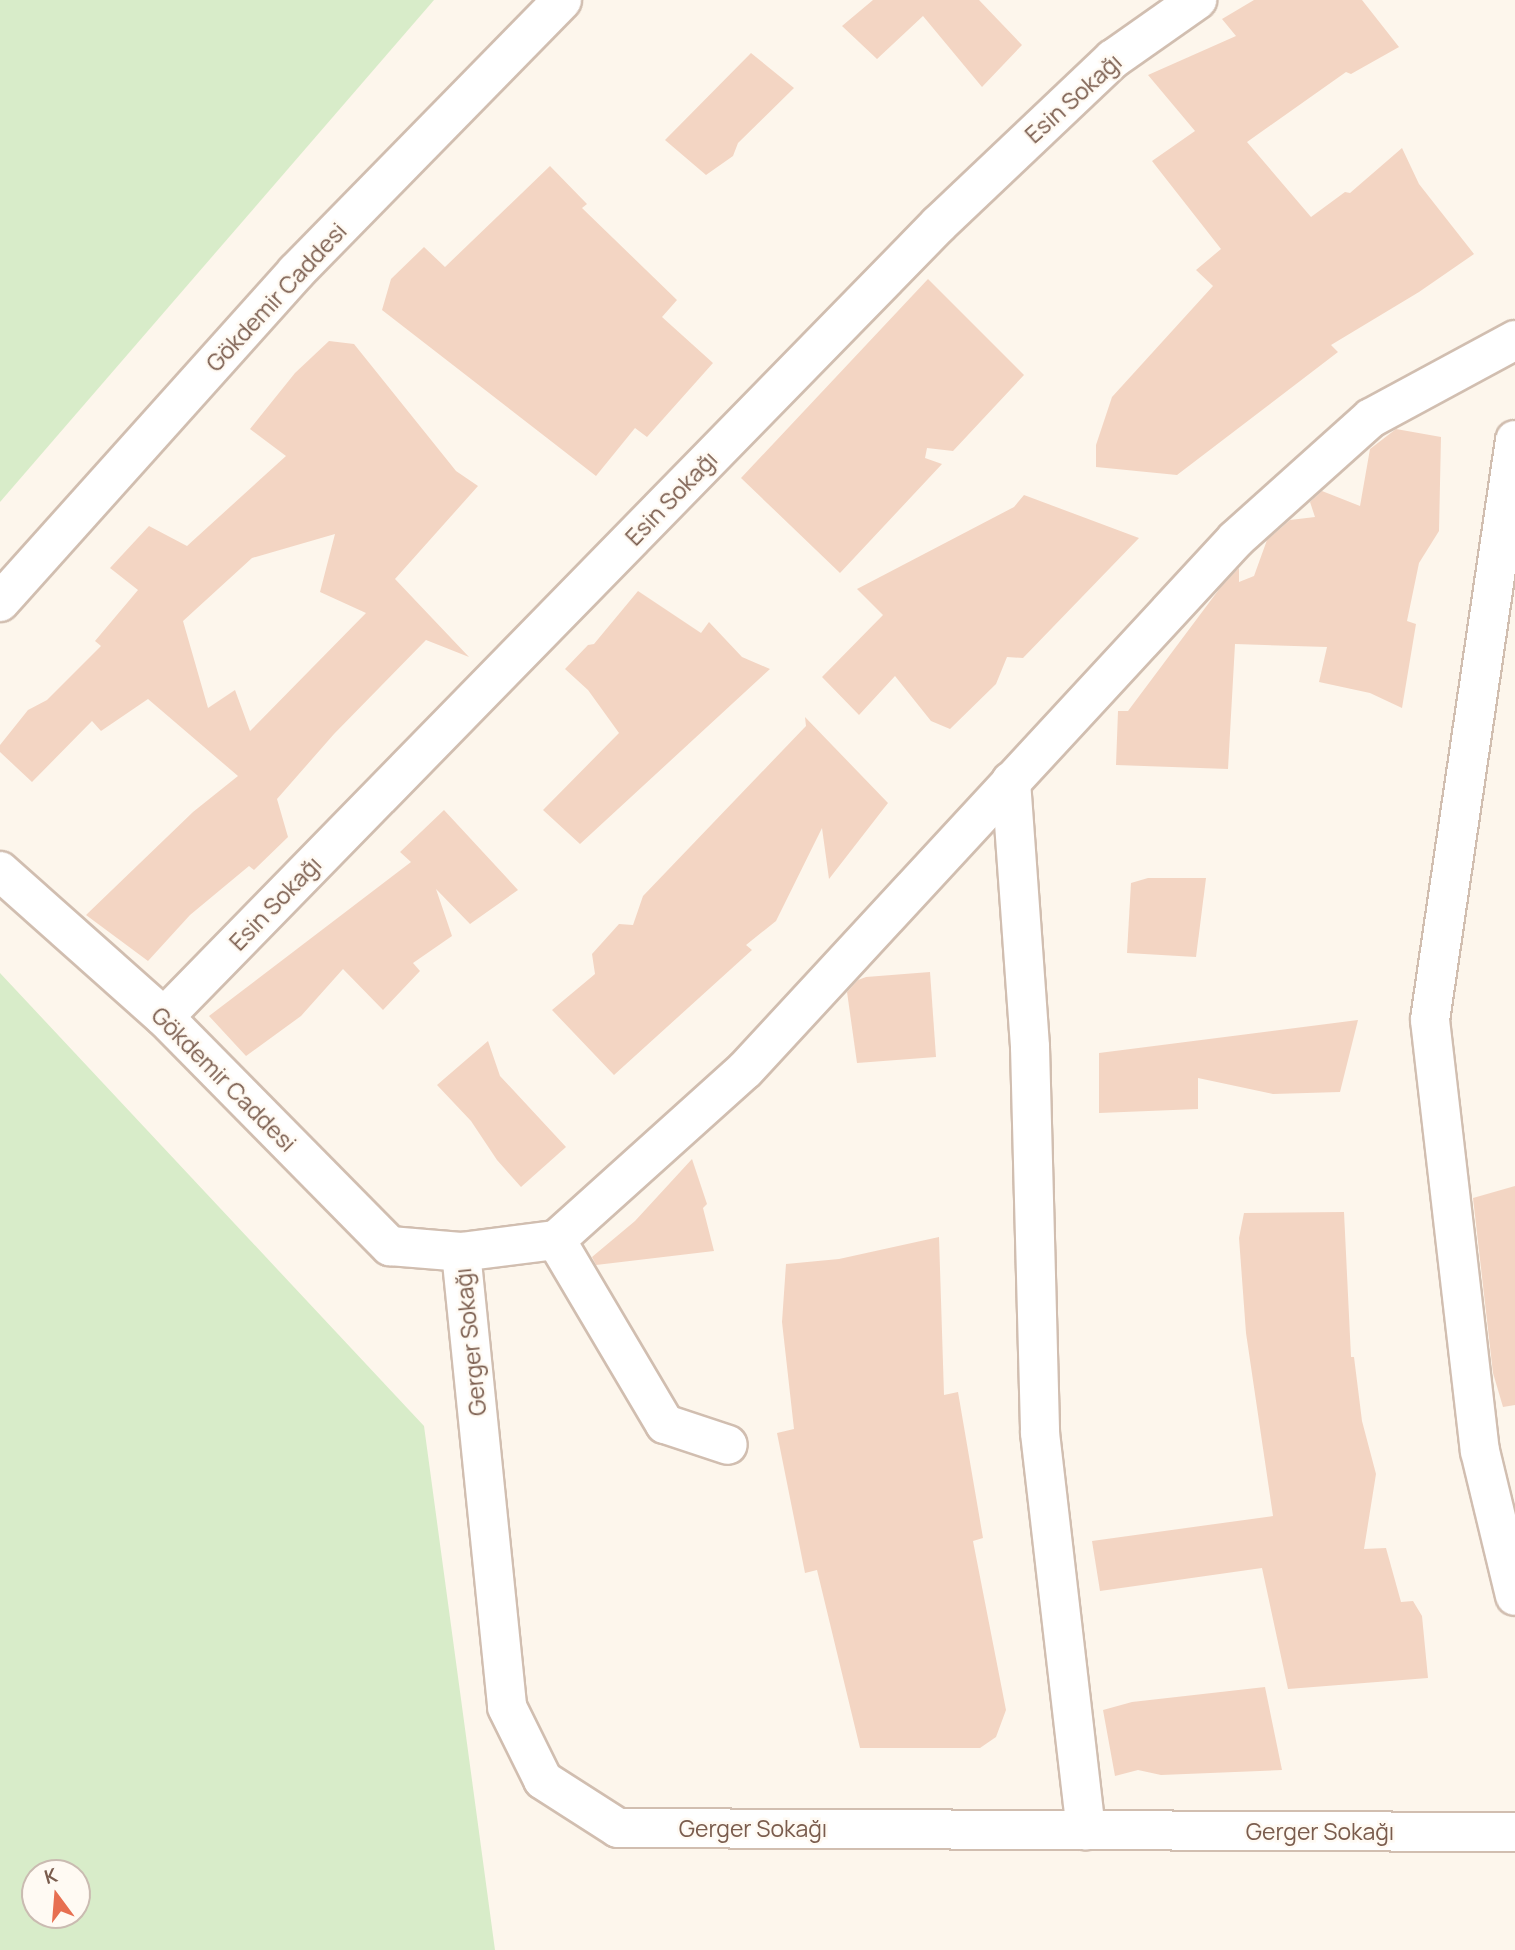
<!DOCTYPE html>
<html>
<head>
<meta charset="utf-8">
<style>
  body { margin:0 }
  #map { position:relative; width:1515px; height:1950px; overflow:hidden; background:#fdf6ec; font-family:Manrope,sans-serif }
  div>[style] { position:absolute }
  .green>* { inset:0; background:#d8ecc9 }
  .building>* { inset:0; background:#f3d5c3 }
  .roads { filter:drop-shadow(2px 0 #d1beb0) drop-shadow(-2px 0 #d1beb0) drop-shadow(0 2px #d1beb0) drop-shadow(0 -2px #d1beb0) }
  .minor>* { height:38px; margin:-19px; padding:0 19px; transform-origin:19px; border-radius:19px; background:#fff }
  span { translate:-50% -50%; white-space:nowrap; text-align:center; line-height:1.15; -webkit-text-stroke:5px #fffaf3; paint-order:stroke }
  .street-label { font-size:23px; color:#7a5c4d }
  .north { position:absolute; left:21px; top:1859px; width:70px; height:70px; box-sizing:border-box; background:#fffaf3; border:2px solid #cabbb1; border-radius:50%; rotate:344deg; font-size:19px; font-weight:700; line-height:28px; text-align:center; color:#7a5c4d }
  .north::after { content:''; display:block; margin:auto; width:24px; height:32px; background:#e76f51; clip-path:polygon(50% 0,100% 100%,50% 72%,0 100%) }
</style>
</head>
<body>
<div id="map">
  <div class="green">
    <i style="clip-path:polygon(0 0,434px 0,0 502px)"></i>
    <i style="clip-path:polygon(evenodd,0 973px,424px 1426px,495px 1950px,0 1950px,0 973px,77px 1873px,77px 1915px,35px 1915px,35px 1873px,77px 1873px)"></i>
  </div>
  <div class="building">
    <i style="clip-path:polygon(873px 0,979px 0,1022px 45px,982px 87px,923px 16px,877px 59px,842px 26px)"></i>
    <i style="clip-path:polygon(1254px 0,1362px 0,1399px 47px,1351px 74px,1346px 72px,1247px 142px,1311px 217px,1345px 192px,1350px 193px,1402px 148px,1419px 184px,1474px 254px,1419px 292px,1331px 345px,1338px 352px,1177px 475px,1096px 467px,1096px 445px,1112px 397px,1213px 286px,1196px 270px,1221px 249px,1152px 161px,1195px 131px,1148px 75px,1236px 36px,1222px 19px)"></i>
    <i style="clip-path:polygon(751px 53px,794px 88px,738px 143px,733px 156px,706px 175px,665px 140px)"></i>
    <i style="clip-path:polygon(550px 166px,587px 204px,582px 208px,677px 300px,662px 317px,713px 363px,647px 437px,635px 428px,596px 476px,382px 310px,391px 279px,424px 247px,445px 267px)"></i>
    <i style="clip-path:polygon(928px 279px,1024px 375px,953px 451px,927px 448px,925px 458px,942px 464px,840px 573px,741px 478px)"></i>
    <i style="clip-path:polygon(evenodd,329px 341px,354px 344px,456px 471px,478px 486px,395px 579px,469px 657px,426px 640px,334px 734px,277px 799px,288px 837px,254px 870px,249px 866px,190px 915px,148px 961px,86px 915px,193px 812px,238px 776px,148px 699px,101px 731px,92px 721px,32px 782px,0 752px,0 745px,28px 710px,47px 700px,101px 646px,95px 641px,138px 590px,110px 568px,149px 526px,187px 546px,286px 456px,250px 429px,295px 373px,329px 341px,335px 534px,320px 592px,366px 613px,250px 731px,235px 690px,208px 708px,183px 621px,252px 558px,335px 534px)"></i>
    <i style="clip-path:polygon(1396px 429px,1441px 437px,1439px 531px,1419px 563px,1407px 621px,1416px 624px,1402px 708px,1370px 693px,1319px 682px,1327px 647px,1235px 644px,1228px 769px,1116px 765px,1118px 711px,1128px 711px,1220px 588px,1239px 568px,1239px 582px,1254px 576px,1267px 540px,1290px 520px,1315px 517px,1310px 502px,1322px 491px,1360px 506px,1370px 449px)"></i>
    <i style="clip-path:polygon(1024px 495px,1139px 538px,1023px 658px,1007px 657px,996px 684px,950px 729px,931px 721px,895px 676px,859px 715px,822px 677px,883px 615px,857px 589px,1014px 507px)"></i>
    <i style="clip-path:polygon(638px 591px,701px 633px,709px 622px,742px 657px,770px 669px,580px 844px,543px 810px,619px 733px,588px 690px,565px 669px,588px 645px,594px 644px)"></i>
    <i style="clip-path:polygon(805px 717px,888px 803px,829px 879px,822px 828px,776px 921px,746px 945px,752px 950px,614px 1075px,552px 1010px,595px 974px,592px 954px,619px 924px,633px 925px,643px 896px,806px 726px)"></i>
    <i style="clip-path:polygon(444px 810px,518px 890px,470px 924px,436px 889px,452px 936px,413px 963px,420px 971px,383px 1010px,343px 969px,301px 1016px,246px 1056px,209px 1016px,411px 862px,400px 852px)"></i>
    <i style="clip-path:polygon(1148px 878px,1206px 878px,1196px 957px,1127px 953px,1131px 883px)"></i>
    <i style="clip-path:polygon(930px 972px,936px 1057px,857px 1063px,847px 992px,858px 980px,866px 977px)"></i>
    <i style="clip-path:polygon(1358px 1020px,1340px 1092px,1273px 1094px,1198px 1078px,1198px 1109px,1099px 1113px,1099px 1053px)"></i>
    <i style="clip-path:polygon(488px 1041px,500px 1076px,566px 1147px,521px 1187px,497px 1160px,471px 1121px,437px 1085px)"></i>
    <i style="clip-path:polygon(692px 1159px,707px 1204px,703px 1208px,714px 1251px,596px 1265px,592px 1257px,635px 1221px)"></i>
    <i style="clip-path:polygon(1515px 1186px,1515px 1405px,1503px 1407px,1493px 1373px,1473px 1198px)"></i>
    <i style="clip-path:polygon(1344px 1212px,1351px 1357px,1354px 1357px,1362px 1421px,1376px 1474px,1364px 1549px,1386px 1548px,1401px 1602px,1413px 1601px,1422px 1616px,1428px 1678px,1288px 1689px,1262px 1568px,1100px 1591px,1092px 1541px,1273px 1516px,1246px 1333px,1239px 1238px,1244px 1213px)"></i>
    <i style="clip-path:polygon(939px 1237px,944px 1395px,958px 1392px,983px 1538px,973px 1541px,1006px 1710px,996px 1737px,980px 1748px,860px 1748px,817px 1570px,805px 1573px,777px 1433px,794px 1429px,782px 1322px,786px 1264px,839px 1259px)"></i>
    <i style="clip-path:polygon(1265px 1687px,1282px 1770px,1161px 1775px,1138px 1770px,1115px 1776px,1103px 1710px,1132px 1702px)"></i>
  </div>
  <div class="roads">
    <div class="minor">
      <i style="left:1515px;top:440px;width:586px;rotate:98.34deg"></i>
      <i style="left:1430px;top:1020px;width:434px;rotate:83.4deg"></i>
      <i style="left:1480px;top:1451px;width:149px;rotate:76.4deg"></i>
      <i style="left:0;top:602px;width:443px;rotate:-48.1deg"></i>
      <i style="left:296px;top:272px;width:380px;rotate:-45.6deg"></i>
      <i style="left:1011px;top:781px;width:267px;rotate:85.9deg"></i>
      <i style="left:1030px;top:1047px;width:386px;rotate:88.5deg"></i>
      <i style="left:1040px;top:1433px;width:400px;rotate:83.4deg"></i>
      <i style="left:0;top:871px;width:220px;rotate:41.7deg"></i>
      <i style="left:164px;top:1017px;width:322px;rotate:45.4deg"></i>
      <i style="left:390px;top:1246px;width:71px;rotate:4.8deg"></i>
      <i style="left:461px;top:1252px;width:96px;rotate:-7.2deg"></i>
      <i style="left:556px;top:1240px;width:254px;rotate:-42deg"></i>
      <i style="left:745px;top:1070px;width:723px;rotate:-47.24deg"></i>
      <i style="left:1236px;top:539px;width:181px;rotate:-41.9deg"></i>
      <i style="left:1371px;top:418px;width:164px;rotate:-28.4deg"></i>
      <i style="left:164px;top:1017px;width:1109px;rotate:-45.66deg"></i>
      <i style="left:939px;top:224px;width:240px;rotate:-43.5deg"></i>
      <i style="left:1113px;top:59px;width:103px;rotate:-35.1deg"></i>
      <i style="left:556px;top:1240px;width:214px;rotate:59.4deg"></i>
      <i style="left:665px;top:1424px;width:66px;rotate:18.4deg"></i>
      <i style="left:461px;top:1252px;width:457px;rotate:84.2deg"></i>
      <i style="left:507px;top:1707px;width:81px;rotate:63.7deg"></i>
      <i style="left:543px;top:1780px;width:89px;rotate:32.6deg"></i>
      <i style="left:618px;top:1828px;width:897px;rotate:0.26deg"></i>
    </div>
  </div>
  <div class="street-label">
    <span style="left:1073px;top:98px;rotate:-42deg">Esin Sokağı</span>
    <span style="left:276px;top:297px;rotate:-47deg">Gökdemir Caddesi</span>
    <span style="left:671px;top:498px;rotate:-46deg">Esin Sokağı</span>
    <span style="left:275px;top:903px;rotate:-46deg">Esin Sokağı</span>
    <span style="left:224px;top:1079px;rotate:45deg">Gökdemir Caddesi</span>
    <span style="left:470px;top:1342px;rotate:-96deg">Gerger Sokağı</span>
    <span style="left:753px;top:1828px">Gerger Sokağı</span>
    <span style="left:1320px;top:1831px">Gerger Sokağı</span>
  </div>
  <div class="north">K</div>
</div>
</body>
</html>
